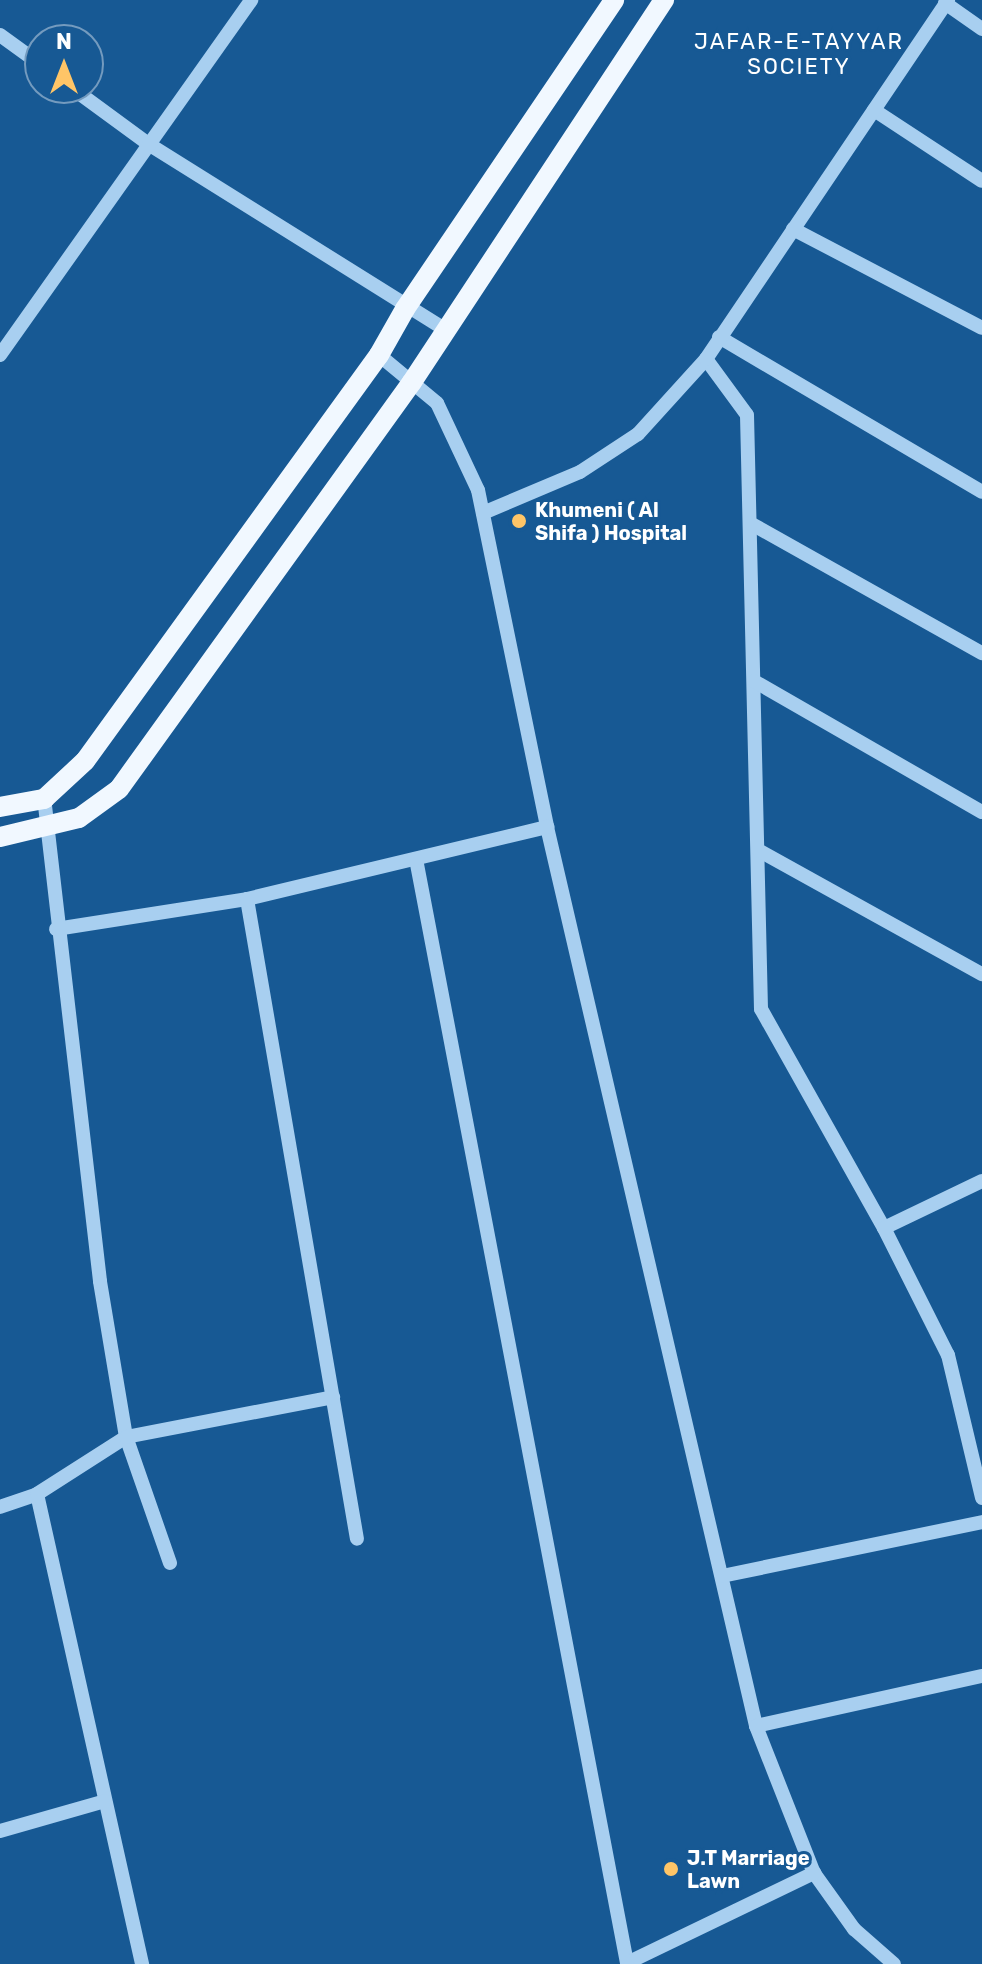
<!DOCTYPE html>
<html>
<head>
<meta charset="utf-8">
<style>
  body { margin:0 }
  #map { position:relative; width:982px; height:1964px; overflow:hidden; background:#175994; font-family:Rubik,sans-serif }
  div>[style] { position:absolute }
  .minor>* { height:14px; margin:-7px; padding:0 7px; transform-origin:7px; border-radius:7px; background:#a8cff0 }
  .major>* { height:20px; margin:-10px; padding:0 10px; transform-origin:10px; border-radius:10px; background:#f1f8ff }
  .dots>* { width:22px; height:22px; translate:-50% -50%; box-sizing:border-box; border:4px solid #175994; border-radius:50% }
  span { translate:-50% -50%; white-space:nowrap; text-align:center; line-height:1.15; -webkit-text-stroke:6px #175994; paint-order:stroke }
  .poi-label { font-size:20px; color:#fff; font-weight:700 }
  .left { translate:0 -50%; text-align:left }
  .neighbourhood-label { font-size:22px; color:#fff; letter-spacing:2px }
  .north { position:absolute; left:24px; top:24px; width:80px; height:80px; box-sizing:border-box; background:#175994; border:2px solid #749bbf; border-radius:50%; rotate:0deg; font-size:22px; font-weight:700; line-height:32px; text-align:center; color:#fff }
  .north::after { content:''; display:block; margin:auto; width:28px; height:36px; background:#ffc567; clip-path:polygon(50% 0,100% 100%,50% 72%,0 100%) }
</style>
</head>
<body>
<div id="map">
  <div class="minor">
    <i style="left:945px;top:3px;width:45px;rotate:35.1deg"></i>
    <i style="left:0;top:35px;width:49px;rotate:35.9deg"></i>
    <i style="left:72px;top:88px;width:97px;rotate:36.2deg"></i>
    <i style="left:150px;top:145px;width:349px;rotate:32deg"></i>
    <i style="left:874px;top:110px;width:129px;rotate:33.3deg"></i>
    <i style="left:793px;top:229px;width:213px;rotate:27.6deg"></i>
    <i style="left:719px;top:337px;width:305px;rotate:30.5deg"></i>
    <i style="left:0;top:355px;width:435px;rotate:-54.7deg"></i>
    <i style="left:379px;top:355px;width:75px;rotate:39.6deg"></i>
    <i style="left:437px;top:403px;width:96px;rotate:64.8deg"></i>
    <i style="left:478px;top:490px;width:344px;rotate:78.4deg"></i>
    <i style="left:547px;top:827px;width:923px;rotate:76.91deg"></i>
    <i style="left:756px;top:1726px;width:158px;rotate:68.5deg"></i>
    <i style="left:814px;top:1873px;width:69px;rotate:54.5deg"></i>
    <i style="left:854px;top:1929px;width:53px;rotate:41.2deg"></i>
    <i style="left:706px;top:359px;width:69px;rotate:53.8deg"></i>
    <i style="left:747px;top:415px;width:594px;rotate:88.65deg"></i>
    <i style="left:761px;top:1009px;width:251px;rotate:60.7deg"></i>
    <i style="left:884px;top:1228px;width:142px;rotate:63.3deg"></i>
    <i style="left:948px;top:1355px;width:147px;rotate:76.6deg"></i>
    <i style="left:483px;top:513px;width:105px;rotate:-22.9deg"></i>
    <i style="left:580px;top:472px;width:69px;rotate:-33.2deg"></i>
    <i style="left:638px;top:434px;width:101px;rotate:-47.8deg"></i>
    <i style="left:706px;top:359px;width:433px;rotate:-56deg"></i>
    <i style="left:750px;top:523px;width:266px;rotate:29.3deg"></i>
    <i style="left:754px;top:681px;width:263px;rotate:29.9deg"></i>
    <i style="left:758px;top:850px;width:256px;rotate:29deg"></i>
    <i style="left:416px;top:859px;width:1124px;rotate:79.18deg"></i>
    <i style="left:627px;top:1963px;width:208px;rotate:-25.7deg"></i>
    <i style="left:247px;top:899px;width:649px;rotate:80.25deg"></i>
    <i style="left:56px;top:929px;width:193px;rotate:-8.9deg"></i>
    <i style="left:247px;top:899px;width:309px;rotate:-13.5deg"></i>
    <i style="left:884px;top:1228px;width:109px;rotate:-25.6deg"></i>
    <i style="left:37px;top:1494px;width:482px;rotate:77.4deg"></i>
    <i style="left:0;top:1507px;width:39px;rotate:-19deg"></i>
    <i style="left:37px;top:1494px;width:106px;rotate:-32.6deg"></i>
    <i style="left:126px;top:1437px;width:158px;rotate:-99.5deg"></i>
    <i style="left:100px;top:1281px;width:485px;rotate:-96.6deg"></i>
    <i style="left:170px;top:1563px;width:133px;rotate:-109.2deg"></i>
    <i style="left:126px;top:1437px;width:211px;rotate:-10.9deg"></i>
    <i style="left:722px;top:1576px;width:266px;rotate:-11.7deg"></i>
    <i style="left:756px;top:1726px;width:231px;rotate:-12.5deg"></i>
    <i style="left:0;top:1831px;width:109px;rotate:-15.9deg"></i>
  </div>
  <div class="major">
    <i style="left:0;top:807px;width:45px;rotate:-10.3deg"></i>
    <i style="left:44px;top:799px;width:56px;rotate:-42.8deg"></i>
    <i style="left:85px;top:761px;width:501px;rotate:-54.09deg"></i>
    <i style="left:379px;top:355px;width:53px;rotate:-60.5deg"></i>
    <i style="left:405px;top:309px;width:373px;rotate:-55.9deg"></i>
    <i style="left:0;top:837px;width:81px;rotate:-13.5deg"></i>
    <i style="left:79px;top:818px;width:49px;rotate:-35.9deg"></i>
    <i style="left:119px;top:789px;width:501px;rotate:-54.25deg"></i>
    <i style="left:412px;top:382px;width:458px;rotate:-56.6deg"></i>
  </div>
  <div class="dots">
    <i style="left:519px;top:521px;background:#ffc567"></i>
    <i style="left:671px;top:1869px;background:#ffc567"></i>
  </div>
  <div class="poi-label">
    <span class="left" style="left:535px;top:522px">Khumeni ( Al<br>Shifa ) Hospital</span>
    <span class="left" style="left:687px;top:1870px">J.T Marriage<br>Lawn</span>
  </div>
  <div class="neighbourhood-label">
    <span style="left:799px;top:54px">JAFAR-E-TAYYAR<br>SOCIETY</span>
  </div>
  <div class="north">N</div>
</div>
</body>
</html>
